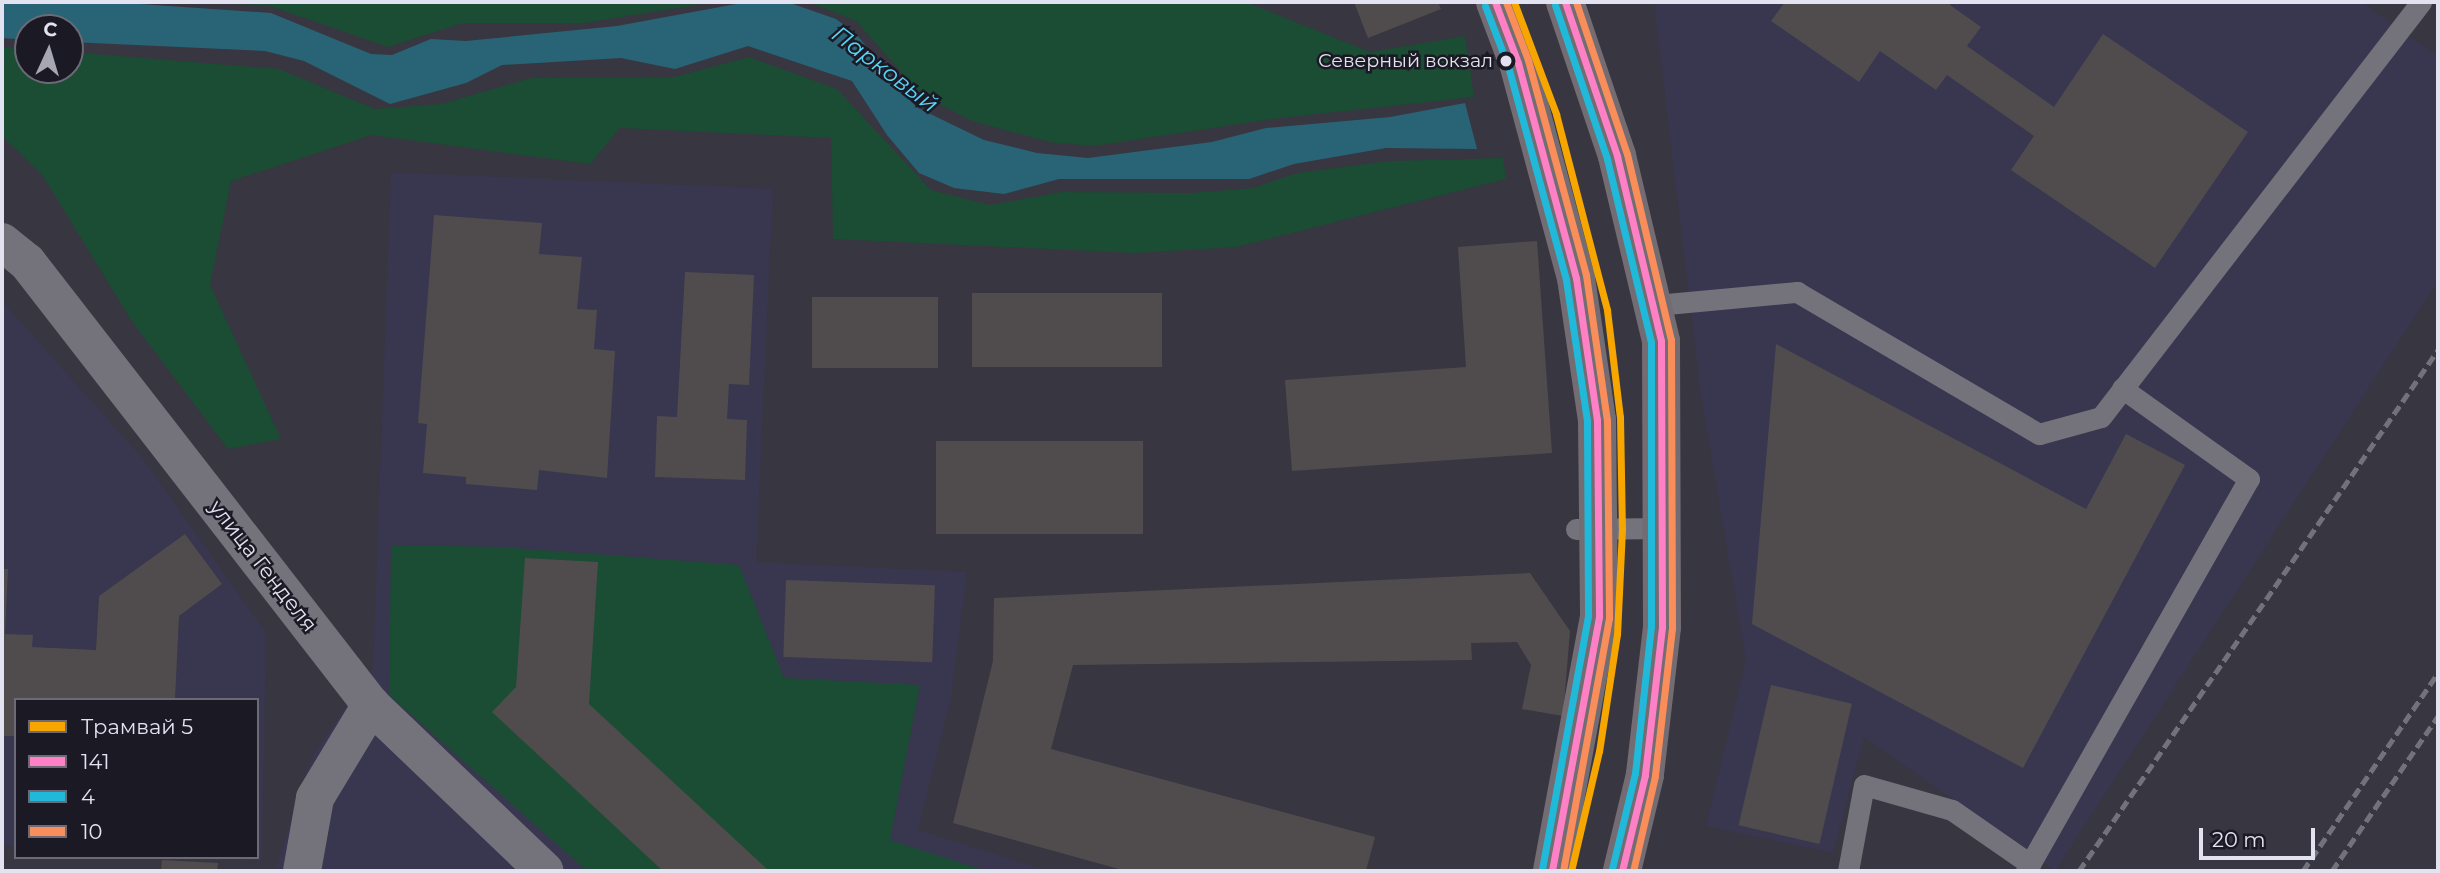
<!DOCTYPE html>
<html>
<head>
<meta charset="utf-8">
<style>
  body { margin:0 }
  #map { position:relative; width:2440px; height:873px; overflow:hidden; background:#383641; font-family:Montserrat,sans-serif }
  div>[style] { position:absolute }
  .built>* { inset:0; background:#39364f; transform-origin:0 0 }
  .green>* { inset:0; background:#1b4c34 }
  .water>* { inset:0; background:#286476 }
  .building>* { inset:0; background:#504c4e; transform-origin:0 0 }
  .lane>* { height:21px; margin:-10.5px; padding:0 10.5px; transform-origin:10.5px; border-radius:10.5px; background:#74737c }
  .street>* { height:38px; margin:-19px; padding:0 19px; transform-origin:19px; border-radius:19px; background:#74737c }
  .primary>* { height:38px; margin:-19px; padding:0 19px; transform-origin:19px; border-radius:19px; background:#736c73 }
  .rail>* { height:5px; margin-top:-2.5px; transform-origin:0; background:repeating-linear-gradient(90deg,#73727a 0 10px,transparent 0 15px) }
  .bus-1>* { height:7px; margin:-3.5px; padding:0 3.5px; transform-origin:3.5px; border-radius:3.5px; background:#ff80c5 }
  .bus-2>* { height:7px; margin:-3.5px; padding:0 3.5px; transform-origin:3.5px; border-radius:3.5px; background:#20b9da }
  .bus-3>* { height:7px; margin:-3.5px; padding:0 3.5px; transform-origin:3.5px; border-radius:3.5px; background:#fa8e5a }
  .tram-1>* { height:7px; margin:-3.5px; padding:0 3.5px; transform-origin:3.5px; border-radius:3.5px; background:#f7a600 }
  .dots>* { width:19px; height:19px; translate:-50% -50%; box-sizing:border-box; border:4px solid #1b1a24; border-radius:50% }
  span { translate:-50% -50%; white-space:nowrap; text-align:center; line-height:1.15; -webkit-text-stroke:5px #1b1a24; paint-order:stroke }
  .bus-label { font-size:19px; color:#e3e2f0 }
  .right { translate:-100% -50%; text-align:right }
  .street-label { font-size:21px; color:#e3e2f0 }
  .water-label { font-size:23px; color:#59d4f8; font-style:italic }
  .frame { position:absolute; inset:0; border:4px solid #e3e2f0; pointer-events:none }
  .legend { position:absolute; left:14px; top:698px; width:245px; height:161px; box-sizing:border-box; background:#1b1a24; border:2px solid #6b6a76; margin:0; padding:9px 12px; list-style:none; font-size:21px; color:#e3e2f0 }
  .legend li { display:flex; align-items:center; gap:14px; height:35px }
  .legend b { width:35px; border:2px solid #6b6a76 }
  .north { position:absolute; left:14px; top:14px; width:70px; height:70px; box-sizing:border-box; background:#1b1a24; border:2px solid #6b6a76; border-radius:50%; rotate:4deg; font-size:19px; font-weight:700; line-height:28px; text-align:center; color:#e3e2f0 }
  .north::after { content:''; display:block; margin:auto; width:24px; height:32px; background:#a7a6b3; clip-path:polygon(50% 0,100% 100%,50% 72%,0 100%) }
  .scale { position:absolute; left:2199px; top:828px; width:116px; height:32px; box-sizing:border-box; border:4px solid #e3e2f0; border-top:0; padding-left:9px; font-size:21px; line-height:24px; white-space:nowrap; color:#e3e2f0; -webkit-text-stroke:5px #1b1a24; paint-order:stroke }
</style>
</head>
<body>
<div id="map">
  <div class="built">
    <i style="clip-path:polygon(1654px 2px,2361px 2px,2438px 56px,2438px 281px,2055px 871px,1864px 737px,1833px 853px,1706px 826px,1746px 660px,1700px 388px)"></i>
    <i style="clip-path:polygon(391px 172px,773px 189px,756px 562px,967px 572px,951px 698px,918px 830px,1048px 871px,275px 871px,311px 758px,373px 668px)"></i>
    <i style="clip-path:polygon(2px 301px,143px 459px,266px 633px,262px 861px,206px 857px,257px 857px,257px 700px,175px 700px,179px 616px,222px 584px,185px 534px,99px 596px,96px 650px,32px 647px,32px 636px,5px 634px)"></i>
    <i style="left:2px;top:736px;width:14px;height:109px"></i>
  </div>
  <div class="green">
    <i style="clip-path:polygon(210px 2px,714px 2px,584px 23px,463px 23px,388px 47px,270px 6px)"></i>
    <i style="clip-path:polygon(809px 2px,1246px 2px,1370px 52px,1465px 36px,1474px 97px,1272px 119px,1094px 146px,1049px 142px,972px 121px,923px 96px,856px 21px)"></i>
    <i style="clip-path:polygon(2px 47px,28px 49px,28px 70px,70px 70px,70px 52px,279px 69px,375px 109px,441px 104px,532px 78px,674px 77px,749px 57px,837px 89px,931px 190px,990px 205px,1062px 192px,1192px 193px,1253px 188px,1297px 173px,1390px 161px,1503px 158px,1506px 179px,1236px 247px,1135px 253px,833px 239px,831px 138px,620px 128px,590px 164px,371px 135px,231px 181px,210px 285px,281px 439px,228px 449px,131px 320px,43px 176px,2px 136px)"></i>
    <i style="clip-path:polygon(391px 545px,500px 547px,739px 565px,784px 678px,920px 685px,890px 840px,987px 871px,587px 871px,389px 695px)"></i>
  </div>
  <div class="water">
    <i style="clip-path:polygon(2px 2px,111px 2px,271px 13px,371px 54px,392px 55px,431px 39px,466px 41px,617px 26px,747px 2px,790px 3px,836px 19px,856px 34px,916px 107px,984px 140px,1037px 153px,1088px 158px,1212px 142px,1266px 128px,1390px 117px,1465px 103px,1477px 149px,1386px 148px,1294px 164px,1249px 179px,1059px 179px,1004px 194px,954px 188px,919px 173px,887px 135px,852px 81px,748px 46px,675px 69px,621px 58px,502px 65px,466px 83px,390px 104px,304px 61px,265px 51px,70px 42px,70px 28px,28px 28px,28px 40px,2px 38px)"></i>
  </div>
  <div class="building">
    <i style="clip-path:polygon(1354px 2px,1438px 2px,1441px 9px,1368px 38px)"></i>
    <i style="clip-path:polygon(1785px 2px,1952px 2px,1950px 5px,1981px 27px,1967px 46px,2054px 107px,2103px 34px,2248px 132px,2155px 268px,2011px 170px,2034px 136px,1947px 75px,1936px 90px,1880px 51px,1859px 82px,1771px 21px)"></i>
    <i style="clip-path:polygon(434px 215px,542px 223px,539px 254px,582px 257px,577px 309px,597px 310px,594px 349px,615px 351px,607px 478px,539px 470px,537px 490px,466px 484px,466px 477px,423px 473px,427px 424px,418px 423px)"></i>
    <i style="clip-path:polygon(1537px 241px,1552px 453px,1292px 471px,1285px 380px,1466px 367px,1458px 247px)"></i>
    <i style="clip-path:polygon(685px 272px,754px 275px,749px 385px,729px 384px,727px 419px,747px 420px,745px 480px,655px 477px,657px 416px,677px 417px)"></i>
    <i style="left:972px;top:293px;width:190px;height:74px"></i>
    <i style="left:812px;top:297px;width:126px;height:71px"></i>
    <i style="clip-path:polygon(1776px 344px,2086px 509px,2126px 434px,2185px 465px,2023px 768px,1752px 624px)"></i>
    <i style="left:936px;top:441px;width:207px;height:93px"></i>
    <i style="clip-path:polygon(185px 534px,222px 584px,179px 616px,175px 700px,16px 700px,16px 736px,2px 736px,2px 569px,8px 569px,5px 634px,33px 635px,32px 647px,96px 650px,99px 596px)"></i>
    <i style="clip-path:polygon(525px 558px,598px 562px,589px 704px,769px 871px,663px 871px,492px 712px,516px 687px)"></i>
    <i style="clip-path:polygon(1530px 573px,1570px 631px,1563px 716px,1522px 709px,1531px 665px,1517px 642px,1471px 643px,1472px 660px,1073px 665px,1051px 749px,1375px 837px,1366px 871px,1126px 871px,953px 823px,993px 661px,994px 598px)"></i>
    <i style="left:786px;top:580px;width:149px;height:77px;rotate:2deg"></i>
    <i style="left:1771px;top:685px;width:83px;height:144px;rotate:13deg"></i>
    <i style="clip-path:polygon(162px 860px,218px 863px,217px 871px,161px 871px)"></i>
  </div>
  <div class="lane">
    <i style="left:1656px;top:305px;width:142px;rotate:-5.3deg"></i>
    <i style="left:1797px;top:292px;width:281px;rotate:30.4deg"></i>
    <i style="left:2039px;top:434px;width:64px;rotate:-15.3deg"></i>
    <i style="left:2101px;top:417px;width:524px;rotate:-52.36deg"></i>
    <i style="left:1576px;top:529px;width:88px;rotate:-0.7deg"></i>
    <i style="left:2030px;top:864px;width:443px;rotate:-60.4deg"></i>
    <i style="left:2249px;top:479px;width:156px;rotate:-144.4deg"></i>
    <i style="left:1848px;top:871px;width:87px;rotate:-79.5deg"></i>
    <i style="left:1864px;top:785px;width:91px;rotate:15.9deg"></i>
    <i style="left:1952px;top:810px;width:95px;rotate:34.7deg"></i>
    <i style="left:2030px;top:864px;width:8px;rotate:120deg"></i>
  </div>
  <div class="street">
    <i style="left:2px;top:242px;width:32px;rotate:39deg"></i>
    <i style="left:27px;top:262px;width:561px;rotate:52.17deg"></i>
    <i style="left:371px;top:705px;width:240px;rotate:43.7deg"></i>
    <i style="left:302px;top:871px;width:74px;rotate:-79.9deg"></i>
    <i style="left:315px;top:798px;width:109px;rotate:-58.9deg"></i>
  </div>
  <div class="primary">
    <i style="left:1495px;top:2px;width:65px;rotate:69.3deg"></i>
    <i style="left:1518px;top:63px;width:223px;rotate:74.9deg"></i>
    <i style="left:1576px;top:278px;width:144px;rotate:81.6deg"></i>
    <i style="left:1597px;top:420px;width:197px;rotate:89.4deg"></i>
    <i style="left:1599px;top:617px;width:258px;rotate:100.5deg"></i>
    <i style="left:1565px;top:2px;width:163px;rotate:71.3deg"></i>
    <i style="left:1617px;top:156px;width:190px;rotate:76.6deg"></i>
    <i style="left:1661px;top:341px;width:286px;rotate:89.8deg"></i>
    <i style="left:1662px;top:627px;width:149px;rotate:96.6deg"></i>
    <i style="left:1645px;top:775px;width:99px;rotate:103.5deg"></i>
  </div>
  <div class="rail">
    <i style="left:2079px;top:871px;width:633px;rotate:-55.43deg"></i>
    <i style="left:2303px;top:871px;width:240px;rotate:-55.7deg"></i>
    <i style="left:2332px;top:871px;width:188px;rotate:-55.6deg"></i>
  </div>
  <div class="bus-1">
    <i style="left:1495px;top:2px;width:65px;rotate:69.3deg"></i>
    <i style="left:1518px;top:63px;width:223px;rotate:74.9deg"></i>
    <i style="left:1576px;top:278px;width:144px;rotate:81.6deg"></i>
    <i style="left:1597px;top:420px;width:197px;rotate:89.4deg"></i>
    <i style="left:1599px;top:617px;width:258px;rotate:100.5deg"></i>
    <i style="left:1565px;top:2px;width:163px;rotate:71.3deg"></i>
    <i style="left:1617px;top:156px;width:190px;rotate:76.6deg"></i>
    <i style="left:1661px;top:341px;width:286px;rotate:89.8deg"></i>
    <i style="left:1662px;top:627px;width:149px;rotate:96.6deg"></i>
    <i style="left:1645px;top:775px;width:99px;rotate:103.5deg"></i>
  </div>
  <div class="bus-2">
    <i style="left:1555px;top:5px;width:163px;rotate:71.3deg"></i>
    <i style="left:1607px;top:159px;width:188px;rotate:76.5deg"></i>
    <i style="left:1651px;top:342px;width:284px;rotate:90deg"></i>
    <i style="left:1651px;top:626px;width:148px;rotate:96.2deg"></i>
    <i style="left:1635px;top:773px;width:99px;rotate:103.5deg"></i>
    <i style="left:1485px;top:6px;width:64px;rotate:69deg"></i>
    <i style="left:1508px;top:66px;width:222px;rotate:74.8deg"></i>
    <i style="left:1566px;top:280px;width:143px;rotate:81.5deg"></i>
    <i style="left:1587px;top:421px;width:195px;rotate:89.7deg"></i>
    <i style="left:1588px;top:616px;width:257px;rotate:100.3deg"></i>
  </div>
  <div class="bus-3">
    <i style="left:1506px;top:2px;width:62px;rotate:69.2deg"></i>
    <i style="left:1528px;top:60px;width:223px;rotate:74.9deg"></i>
    <i style="left:1586px;top:275px;width:147px;rotate:81.8deg"></i>
    <i style="left:1607px;top:420px;width:198px;rotate:89.4deg"></i>
    <i style="left:1609px;top:618px;width:257px;rotate:100.3deg"></i>
    <i style="left:1576px;top:2px;width:160px;rotate:71.5deg"></i>
    <i style="left:1627px;top:154px;width:191px;rotate:76.7deg"></i>
    <i style="left:1671px;top:340px;width:288px;rotate:89.8deg"></i>
    <i style="left:1672px;top:628px;width:149px;rotate:96.6deg"></i>
    <i style="left:1655px;top:776px;width:98px;rotate:103deg"></i>
  </div>
  <div class="tram-1">
    <i style="left:1514px;top:2px;width:120px;rotate:69.4deg"></i>
    <i style="left:1556px;top:114px;width:203px;rotate:75.4deg"></i>
    <i style="left:1607px;top:310px;width:108px;rotate:83.1deg"></i>
    <i style="left:1620px;top:417px;width:112px;rotate:89deg"></i>
    <i style="left:1622px;top:529px;width:105px;rotate:92.7deg"></i>
    <i style="left:1617px;top:634px;width:118px;rotate:98.7deg"></i>
    <i style="left:1599px;top:751px;width:123px;rotate:103.1deg"></i>
  </div>
  <div class="dots">
    <i style="left:1506px;top:61px;background:#e3e2f0"></i>
  </div>
  <div class="bus-label">
    <span class="right" style="left:1493px;top:61px">Северный вокзал</span>
  </div>
  <div class="street-label">
    <span style="left:263px;top:566px;rotate:52deg">улица Генделя</span>
  </div>
  <div class="water-label">
    <span style="left:885px;top:69px;rotate:37deg">Парковый</span>
  </div>
  <div class="frame"></div>
  <ul class="legend">
  <li><b style="height:9px;background:#f7a600"></b>Трамвай 5</li>
  <li><b style="height:9px;background:#ff80c5"></b>141</li>
  <li><b style="height:9px;background:#20b9da"></b>4</li>
  <li><b style="height:9px;background:#fa8e5a"></b>10</li>
  </ul>
  <div class="north">С</div>
  <div class="scale">20 m</div>
</div>
</body>
</html>
